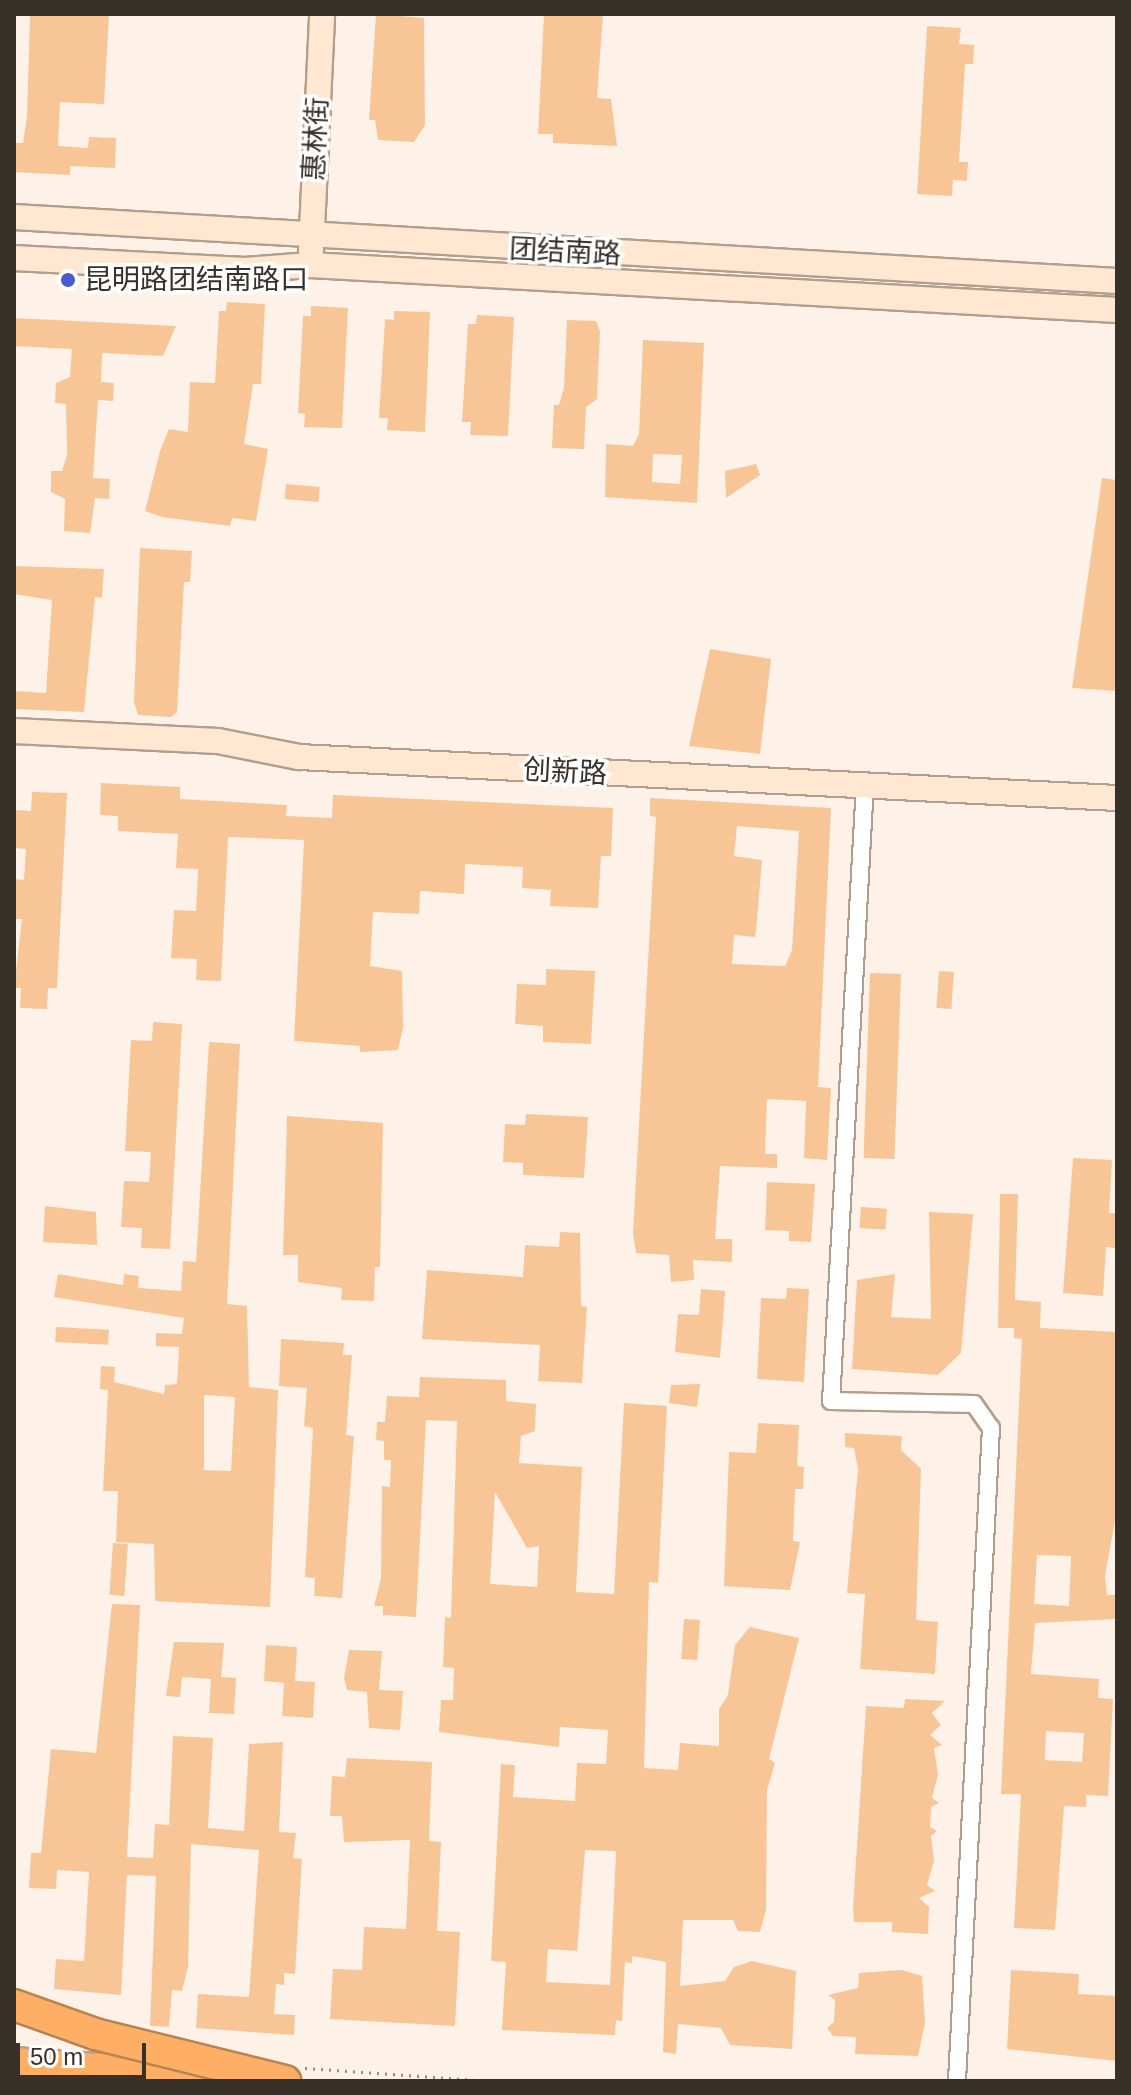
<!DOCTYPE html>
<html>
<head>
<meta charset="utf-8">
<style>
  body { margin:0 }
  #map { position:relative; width:1131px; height:2095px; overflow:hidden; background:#fef2e8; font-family:Helvetica,"Noto Sans SC",sans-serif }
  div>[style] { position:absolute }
  .building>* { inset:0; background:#f8c597; transform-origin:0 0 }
  .path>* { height:3px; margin-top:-1.5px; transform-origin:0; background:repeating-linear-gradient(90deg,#968d85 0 2px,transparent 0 8px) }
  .roads { filter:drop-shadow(2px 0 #b19e8e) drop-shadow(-2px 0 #b19e8e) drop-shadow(0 2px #b19e8e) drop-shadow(0 -2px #b19e8e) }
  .street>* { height:16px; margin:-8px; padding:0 8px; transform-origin:8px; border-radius:8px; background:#fff }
  .secondary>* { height:24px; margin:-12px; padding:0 12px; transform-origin:12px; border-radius:12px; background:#ffe7d1 }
  .highway>* { height:30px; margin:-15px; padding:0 15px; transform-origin:15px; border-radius:15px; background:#feaf65 }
  .bridges { filter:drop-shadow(2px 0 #b98350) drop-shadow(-2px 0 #b98350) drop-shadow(0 2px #b98350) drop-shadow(0 -2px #b98350) }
  .highway-bridge>* { height:30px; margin:-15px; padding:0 15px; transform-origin:15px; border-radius:15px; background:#feaf65 }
  .dots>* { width:22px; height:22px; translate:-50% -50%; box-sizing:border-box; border:4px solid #fff; border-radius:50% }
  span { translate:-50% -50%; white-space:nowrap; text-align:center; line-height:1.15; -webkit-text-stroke:7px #fff; paint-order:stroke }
  .street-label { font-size:28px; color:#38312a }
  .poi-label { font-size:28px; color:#38312a }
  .left { translate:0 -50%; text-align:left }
  .frame { position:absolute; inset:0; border:16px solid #38312a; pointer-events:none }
  .scale { position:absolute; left:16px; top:2043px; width:130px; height:36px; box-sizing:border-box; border:4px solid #38312a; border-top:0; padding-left:10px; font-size:24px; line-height:28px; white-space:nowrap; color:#38312a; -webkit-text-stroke:6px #fff; paint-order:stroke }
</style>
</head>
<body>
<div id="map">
  <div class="building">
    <i style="clip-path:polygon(30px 14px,109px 14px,104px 104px,60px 102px,58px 146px,88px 148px,89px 137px,116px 138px,115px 168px,70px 166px,70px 175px,14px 172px,14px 143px,23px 143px,27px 117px)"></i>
    <i style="clip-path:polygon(376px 14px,424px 18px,425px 125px,414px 142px,378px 140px,375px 120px,369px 120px)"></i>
    <i style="clip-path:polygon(544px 14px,603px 14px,597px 98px,611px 99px,617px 146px,553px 143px,553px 134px,538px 134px)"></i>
    <i style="clip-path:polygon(927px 26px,961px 28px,959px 44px,974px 45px,973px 64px,965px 64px,959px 162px,968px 162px,967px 181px,953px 180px,952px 196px,917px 194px)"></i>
    <i style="clip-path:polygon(227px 302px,265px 304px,261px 384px,253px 384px,244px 444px,268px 449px,256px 521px,232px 518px,230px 526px,162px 517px,145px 511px,160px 451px,169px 429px,188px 432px,190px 382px,215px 383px,219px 311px,226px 311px)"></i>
    <i style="clip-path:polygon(311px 306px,348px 308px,342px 428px,304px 427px,305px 414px,298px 413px,303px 316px,311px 316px)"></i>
    <i style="clip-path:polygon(394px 311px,430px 312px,425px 432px,387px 430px,388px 418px,379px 418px,385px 319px,394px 320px)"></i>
    <i style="clip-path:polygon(477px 315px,514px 317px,508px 436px,470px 435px,471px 422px,462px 422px,468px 324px,476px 324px)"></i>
    <i style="clip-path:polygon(14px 318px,176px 326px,163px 356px,102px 353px,101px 382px,114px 383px,113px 401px,98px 400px,93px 478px,110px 479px,109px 499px,95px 498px,90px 533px,64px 531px,65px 499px,51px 492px,51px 471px,62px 471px,67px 455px,66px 404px,55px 403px,56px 383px,70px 377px,72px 349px,14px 346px)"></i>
    <i style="clip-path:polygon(567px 320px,596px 321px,600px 331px,597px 399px,586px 407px,584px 449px,552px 448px,554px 405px,559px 405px,564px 387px)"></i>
    <i style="clip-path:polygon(evenodd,643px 340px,704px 343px,697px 503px,605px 497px,606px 444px,633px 446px,639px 434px,643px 340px,653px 454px,682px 455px,680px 484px,652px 482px,653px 454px)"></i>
    <i style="clip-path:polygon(756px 464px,760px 475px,726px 498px,725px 471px)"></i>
    <i style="clip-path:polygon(1102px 478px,1117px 480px,1117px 691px,1072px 688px)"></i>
    <i style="left:286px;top:484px;width:34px;height:15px;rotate:5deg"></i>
    <i style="clip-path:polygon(140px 548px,192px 551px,190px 582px,184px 582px,177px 712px,171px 717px,138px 715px,134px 702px)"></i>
    <i style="clip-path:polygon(14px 566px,104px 569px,102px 598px,95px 597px,84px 712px,14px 709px,14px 691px,46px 693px,52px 600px,14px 594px)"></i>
    <i style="clip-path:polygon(710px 649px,771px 659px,760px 754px,689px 746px)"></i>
    <i style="clip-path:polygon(101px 783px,180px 787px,180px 799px,287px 805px,286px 816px,332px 818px,333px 795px,613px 808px,611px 856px,601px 856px,598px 908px,550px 906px,551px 890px,522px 888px,523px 867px,465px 864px,464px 894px,420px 891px,419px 914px,373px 912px,370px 966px,402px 971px,403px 1028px,398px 1050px,360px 1052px,360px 1046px,294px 1041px,304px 840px,228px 837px,221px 981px,196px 980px,197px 959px,171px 958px,174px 910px,196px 911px,198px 869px,176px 868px,178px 834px,118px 831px,118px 816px,100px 815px)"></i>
    <i style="clip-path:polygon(32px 792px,67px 793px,57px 988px,48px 988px,47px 1009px,20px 1008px,21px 988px,14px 988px,22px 919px,14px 919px,14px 879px,24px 880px,26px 849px,14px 848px,14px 810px,31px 811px)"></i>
    <i style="clip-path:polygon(evenodd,650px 798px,831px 808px,818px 1087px,831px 1088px,827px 1160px,804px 1158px,806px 1101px,767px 1099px,765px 1154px,777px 1154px,777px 1168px,720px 1166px,715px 1239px,732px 1239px,732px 1262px,693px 1260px,694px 1280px,671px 1282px,669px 1255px,636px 1253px,633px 1233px,656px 817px,650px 816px,650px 798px,737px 826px,799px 831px,792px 950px,785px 966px,732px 964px,734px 935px,755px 937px,756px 931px,762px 860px,734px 856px,737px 826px)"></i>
    <i style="clip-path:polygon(546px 969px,595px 971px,591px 1044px,543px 1042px,543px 1026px,515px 1024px,517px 984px,546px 985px)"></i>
    <i style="left:939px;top:971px;width:15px;height:37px;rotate:4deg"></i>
    <i style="left:870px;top:973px;width:31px;height:185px;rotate:2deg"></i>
    <i style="clip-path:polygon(153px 1022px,182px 1024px,170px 1249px,141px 1248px,142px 1228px,121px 1227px,124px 1181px,149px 1182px,151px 1152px,125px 1151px,131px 1040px,152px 1041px)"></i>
    <i style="clip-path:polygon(evenodd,209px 1042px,240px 1044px,227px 1304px,247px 1306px,249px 1387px,278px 1390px,270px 1607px,155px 1601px,154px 1544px,116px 1542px,118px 1491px,103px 1491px,108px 1390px,100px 1389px,101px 1366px,115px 1367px,114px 1382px,164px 1394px,165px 1385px,177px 1384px,179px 1347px,156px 1346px,156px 1333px,182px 1334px,184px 1318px,54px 1297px,58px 1274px,123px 1285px,124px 1274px,139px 1276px,138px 1288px,181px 1291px,183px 1261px,196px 1262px,209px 1042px,204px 1395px,235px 1397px,231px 1471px,204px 1470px,204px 1395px)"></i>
    <i style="clip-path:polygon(526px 1114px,588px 1117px,584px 1178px,523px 1175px,523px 1163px,503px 1162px,505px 1124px,525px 1125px)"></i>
    <i style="clip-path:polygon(287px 1116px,383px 1123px,380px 1267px,375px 1267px,374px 1301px,341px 1300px,342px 1288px,298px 1282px,298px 1255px,283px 1255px)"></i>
    <i style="clip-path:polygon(1073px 1158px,1112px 1160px,1109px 1213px,1117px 1213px,1117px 1248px,1106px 1247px,1103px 1296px,1063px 1293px)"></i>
    <i style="clip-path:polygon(767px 1182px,815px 1184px,811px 1242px,789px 1241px,789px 1231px,765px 1230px)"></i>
    <i style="clip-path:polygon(evenodd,1000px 1194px,1018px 1194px,1015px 1300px,1041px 1302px,1040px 1328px,1117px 1332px,1117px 1510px,1105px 1576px,1107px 1595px,1117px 1595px,1117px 1619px,1035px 1623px,1031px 1674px,1099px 1679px,1098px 1698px,1113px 1699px,1108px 1796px,1086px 1795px,1086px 1807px,1064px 1806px,1055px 1930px,1014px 1928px,1021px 1794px,1001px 1794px,1022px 1339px,1014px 1338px,1014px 1328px,998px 1328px,1000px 1194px,1037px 1555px,1071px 1556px,1069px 1606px,1034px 1604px,1037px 1555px,1000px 1194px,1046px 1731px,1084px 1733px,1082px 1762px,1045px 1760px,1046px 1731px)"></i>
    <i style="clip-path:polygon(45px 1206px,96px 1212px,97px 1245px,43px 1242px)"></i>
    <i style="left:861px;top:1207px;width:26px;height:21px;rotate:4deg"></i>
    <i style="clip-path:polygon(929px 1212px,973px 1214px,961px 1353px,938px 1375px,852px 1369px,857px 1280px,895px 1274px,891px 1317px,931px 1319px)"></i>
    <i style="clip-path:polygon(560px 1232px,580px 1233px,581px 1306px,587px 1307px,582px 1383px,538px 1381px,540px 1345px,422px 1339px,427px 1270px,523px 1277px,525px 1245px,559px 1247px)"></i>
    <i style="clip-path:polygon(787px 1288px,809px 1289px,804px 1382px,757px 1379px,761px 1298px,786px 1299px)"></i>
    <i style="clip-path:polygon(701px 1289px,725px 1291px,720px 1358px,675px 1352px,678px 1314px,699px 1315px)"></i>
    <i style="left:56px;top:1327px;width:53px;height:15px;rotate:3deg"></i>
    <i style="clip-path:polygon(281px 1339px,344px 1343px,343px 1355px,352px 1355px,346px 1435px,354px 1436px,342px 1598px,314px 1596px,315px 1578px,305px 1577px,313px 1428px,304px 1426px,307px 1388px,279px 1386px)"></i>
    <i style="clip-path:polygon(evenodd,420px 1377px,506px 1380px,506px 1401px,536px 1404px,535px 1431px,521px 1436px,519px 1463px,582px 1467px,576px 1592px,614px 1594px,624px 1403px,667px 1406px,658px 1583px,649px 1582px,644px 1768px,678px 1770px,680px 1743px,719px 1746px,719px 1709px,728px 1695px,735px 1645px,750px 1627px,799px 1638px,769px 1759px,775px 1763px,767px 1790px,766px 1910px,760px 1932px,738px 1931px,733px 1920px,683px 1920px,680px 1986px,725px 1981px,734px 1967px,752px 1961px,796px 1971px,792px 2049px,730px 2045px,721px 2028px,678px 2024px,676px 2054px,663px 2052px,666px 1962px,632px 1956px,632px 1963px,625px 1962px,622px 2021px,616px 2020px,615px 2035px,502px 2030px,506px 1962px,491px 1961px,501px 1764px,515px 1765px,513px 1797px,575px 1801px,577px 1763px,606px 1764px,608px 1730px,560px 1727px,559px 1747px,439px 1732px,441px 1700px,453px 1700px,454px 1668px,443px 1667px,445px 1617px,451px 1618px,457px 1421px,426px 1420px,416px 1617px,383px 1615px,383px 1606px,374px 1606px,381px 1578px,382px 1486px,390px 1487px,391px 1460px,384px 1460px,384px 1441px,376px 1440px,377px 1422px,385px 1422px,387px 1396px,419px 1397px,420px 1377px,495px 1492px,527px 1548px,539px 1546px,537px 1587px,490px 1584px,495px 1492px,420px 1377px,585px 1850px,616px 1851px,610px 1985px,546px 1982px,548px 1949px,577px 1951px,585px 1850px)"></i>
    <i style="clip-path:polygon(700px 1384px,697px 1407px,669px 1403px,671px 1385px)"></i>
    <i style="clip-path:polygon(758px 1423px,799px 1425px,797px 1466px,804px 1467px,803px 1489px,795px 1489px,793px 1541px,800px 1542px,790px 1590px,724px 1586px,729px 1452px,756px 1453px)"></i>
    <i style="clip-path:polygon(845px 1433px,902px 1436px,901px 1450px,921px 1469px,916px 1620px,938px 1622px,935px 1674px,860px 1669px,865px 1594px,847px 1593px,858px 1469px,854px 1448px,845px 1447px)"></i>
    <i style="left:113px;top:1543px;width:15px;height:52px;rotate:4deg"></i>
    <i style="clip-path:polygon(112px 1604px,140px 1605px,127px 1857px,153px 1858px,155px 1824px,169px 1825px,173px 1736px,213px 1738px,208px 1828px,244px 1831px,249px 1744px,283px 1742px,279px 1832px,296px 1833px,293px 1858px,302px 1859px,295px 1974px,284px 1973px,284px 1985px,276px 1984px,274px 2014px,295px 2015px,294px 2035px,196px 2028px,198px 1994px,249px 1997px,259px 1850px,191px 1844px,188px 1967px,182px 1991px,172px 1990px,169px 2027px,150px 2026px,156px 1876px,127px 1875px,121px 1995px,54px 1989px,56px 1959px,84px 1961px,89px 1872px,57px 1870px,56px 1889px,29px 1888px,31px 1853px,41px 1853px,51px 1749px,96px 1753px)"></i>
    <i style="left:684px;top:1619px;width:16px;height:40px;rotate:4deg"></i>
    <i style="clip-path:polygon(174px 1642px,224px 1643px,221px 1677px,236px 1678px,234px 1714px,209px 1713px,211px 1679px,182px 1677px,180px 1697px,166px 1696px)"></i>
    <i style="clip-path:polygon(266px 1645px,297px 1647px,295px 1681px,315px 1682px,313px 1718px,282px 1716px,284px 1683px,264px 1681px)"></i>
    <i style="clip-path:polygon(349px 1650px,382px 1651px,379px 1690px,403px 1691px,400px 1730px,369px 1728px,367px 1692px,347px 1690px,344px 1678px)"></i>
    <i style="clip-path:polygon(905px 1699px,945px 1701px,932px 1713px,941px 1725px,930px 1735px,942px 1745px,934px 1748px,938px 1774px,932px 1798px,939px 1803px,931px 1807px,930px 1827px,937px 1831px,931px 1836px,934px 1861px,927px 1885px,935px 1891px,919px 1898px,929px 1907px,928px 1934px,892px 1932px,892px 1922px,854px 1922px,853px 1908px,866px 1706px,904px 1708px)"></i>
    <i style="clip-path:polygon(347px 1758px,432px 1762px,429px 1841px,441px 1842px,437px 1931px,460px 1932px,455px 2026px,330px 2019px,333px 1969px,362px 1970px,364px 1927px,406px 1929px,410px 1840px,344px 1842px,342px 1816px,330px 1816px,332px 1776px,345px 1777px)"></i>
    <i style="clip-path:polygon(902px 1970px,922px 1976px,925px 2023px,918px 2056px,855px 2054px,856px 2037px,833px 2036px,827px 2028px,834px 2022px,835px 2000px,828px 1995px,858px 1988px,859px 1973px)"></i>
    <i style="clip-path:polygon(1011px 1970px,1079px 1974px,1078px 1994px,1117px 1996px,1117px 2061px,1007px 2049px)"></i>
  </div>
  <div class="path">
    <i style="left:305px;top:2068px;width:187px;rotate:4deg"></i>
    <i style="left:638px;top:2081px;width:18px"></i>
  </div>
  <div class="roads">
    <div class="street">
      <i style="left:865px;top:784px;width:618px;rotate:93.15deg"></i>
      <i style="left:831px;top:1401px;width:143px;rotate:1.2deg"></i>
      <i style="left:974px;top:1404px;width:29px;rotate:55deg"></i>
      <i style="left:991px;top:1428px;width:654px;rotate:92.98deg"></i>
    </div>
    <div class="secondary">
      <i style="left:14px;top:217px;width:1105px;rotate:3.32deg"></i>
      <i style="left:311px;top:251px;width:237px;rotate:-87.3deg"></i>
      <i style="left:14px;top:258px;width:231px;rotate:3deg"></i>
      <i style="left:245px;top:270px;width:65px;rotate:-4.4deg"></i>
      <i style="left:310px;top:265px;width:808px;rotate:3.19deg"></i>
      <i style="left:14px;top:731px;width:204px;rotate:2.8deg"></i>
      <i style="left:218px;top:741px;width:83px;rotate:11.2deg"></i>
      <i style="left:299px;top:757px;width:819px;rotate:2.87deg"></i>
    </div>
    <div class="highway">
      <i style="left:14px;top:2063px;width:232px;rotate:4deg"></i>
    </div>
  </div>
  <div class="bridges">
    <div class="highway-bridge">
      <i style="left:14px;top:2005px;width:86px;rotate:19.7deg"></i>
      <i style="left:95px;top:2034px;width:196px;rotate:13.9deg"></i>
    </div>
  </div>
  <div class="dots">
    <i style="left:68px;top:280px;background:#4c5acf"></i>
  </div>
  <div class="street-label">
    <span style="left:316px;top:139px;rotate:-87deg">惠林街</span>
    <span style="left:565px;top:252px;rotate:3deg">团结南路</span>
    <span style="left:565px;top:772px;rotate:3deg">创新路</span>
  </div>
  <div class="poi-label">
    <span class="left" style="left:84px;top:280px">昆明路团结南路口</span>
  </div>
  <div class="frame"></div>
  <div class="scale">50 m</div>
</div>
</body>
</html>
